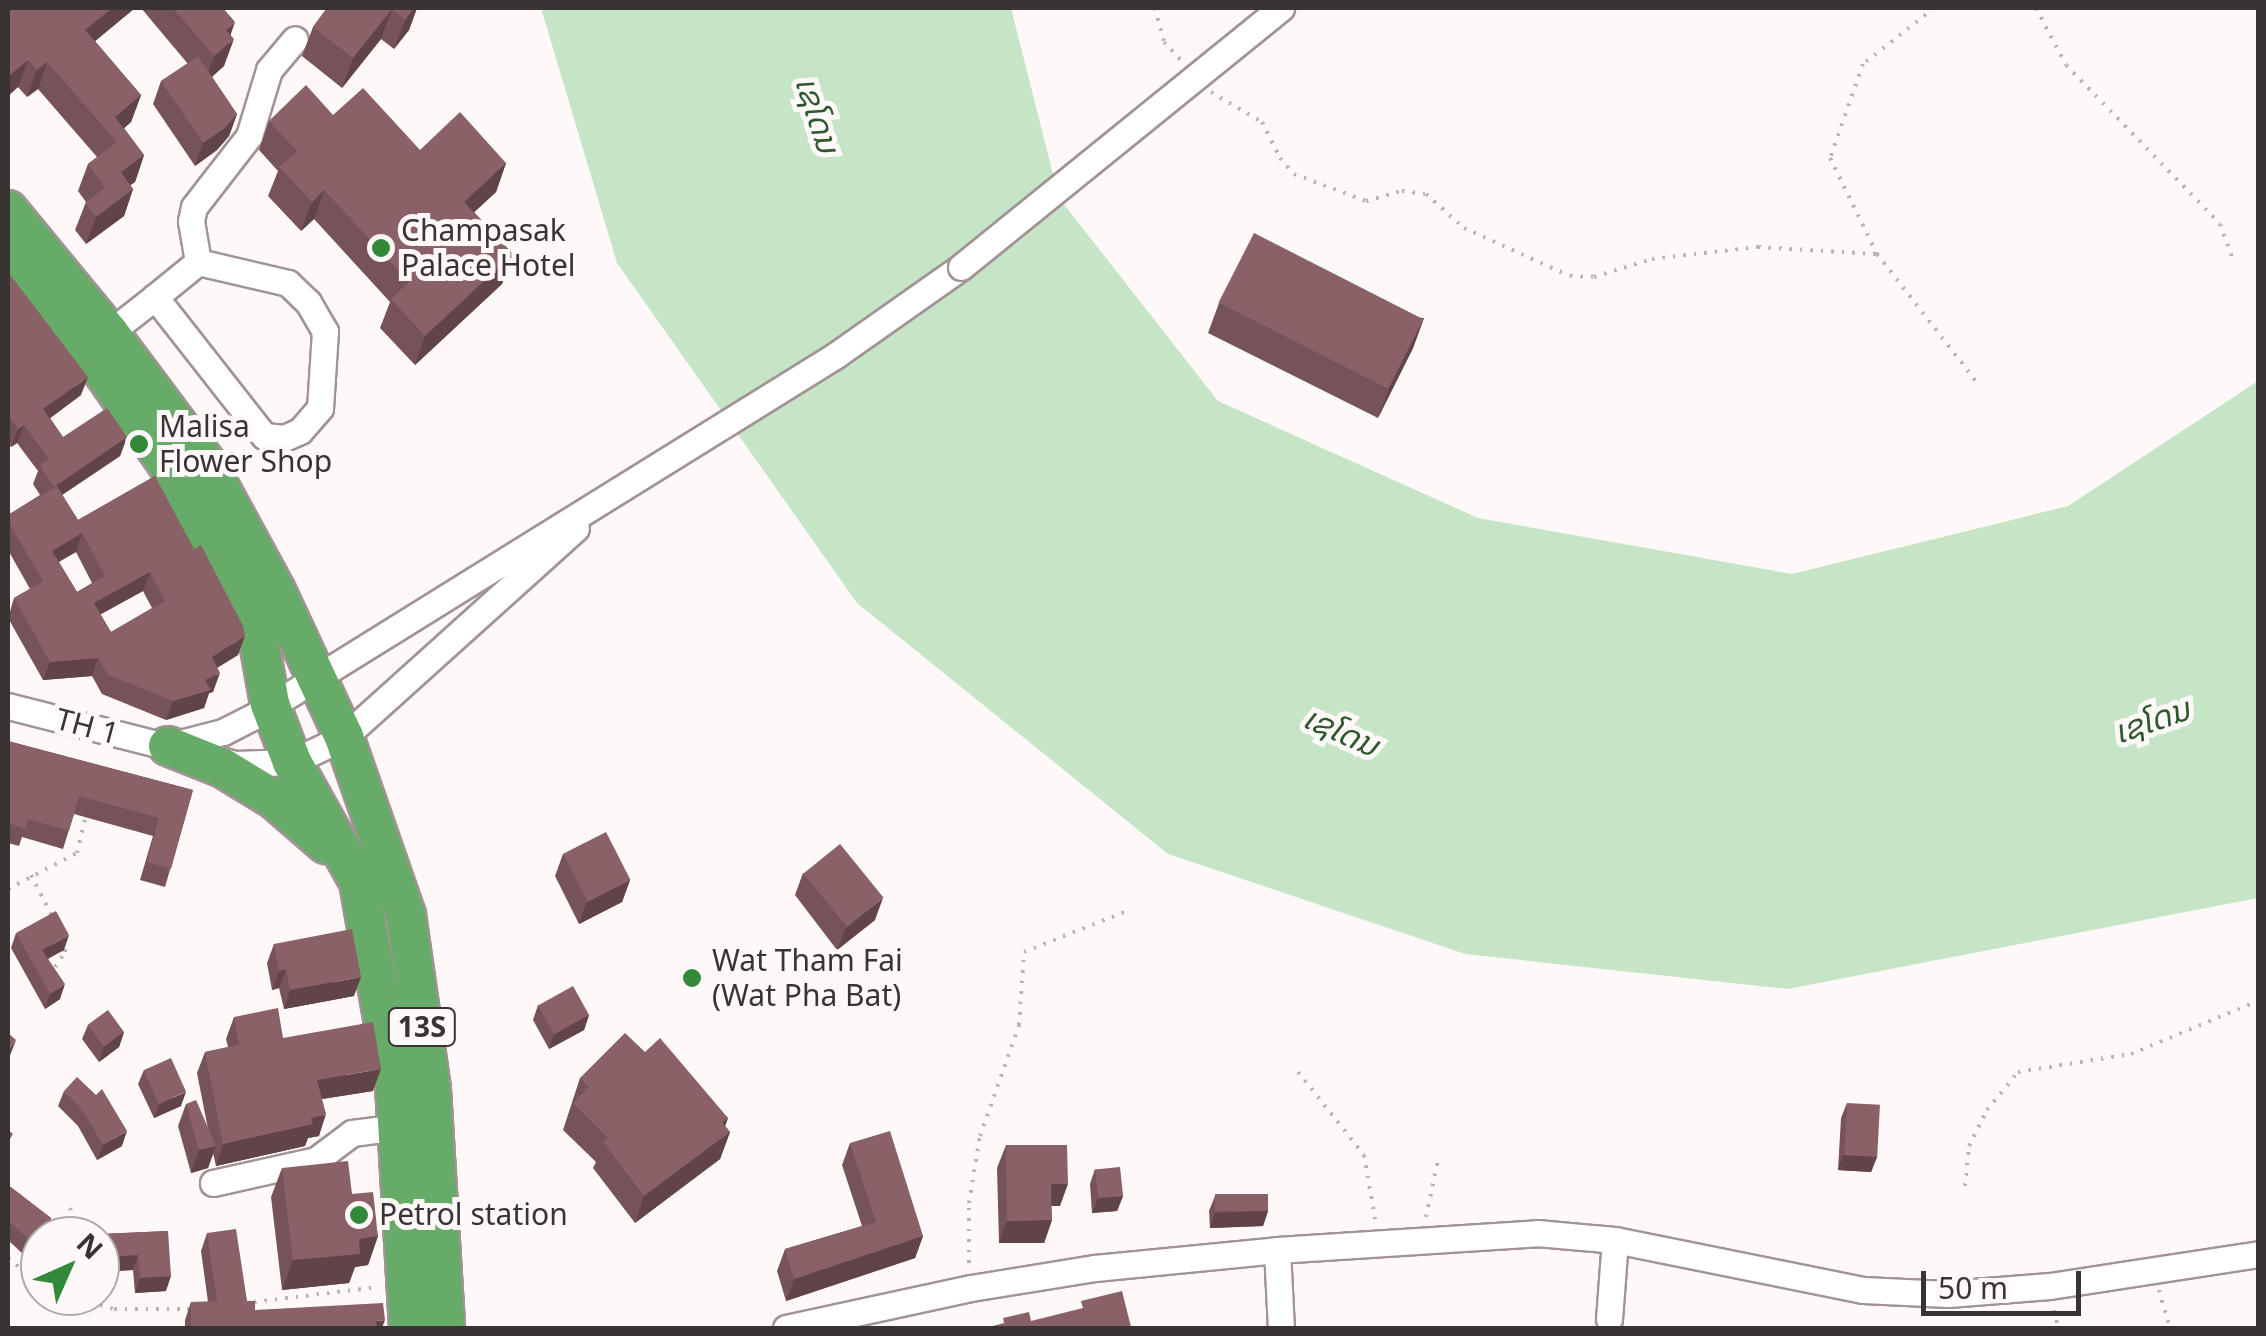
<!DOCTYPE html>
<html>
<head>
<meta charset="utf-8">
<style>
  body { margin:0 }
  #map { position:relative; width:2266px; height:1336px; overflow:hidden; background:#fff8f9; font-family:Georgia,"Noto Sans Lao",serif }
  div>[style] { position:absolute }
  .water>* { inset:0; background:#c6e5c6 }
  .path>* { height:4px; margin-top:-2px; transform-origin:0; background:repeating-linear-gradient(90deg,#bab3b4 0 2.5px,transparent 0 10.5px) }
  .roads { filter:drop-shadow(2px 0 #a29395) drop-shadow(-2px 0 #a29395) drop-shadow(0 2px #a29395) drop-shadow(0 -2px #a29395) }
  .minor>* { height:25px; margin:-12.5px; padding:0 12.5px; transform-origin:12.5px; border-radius:12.5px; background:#fff }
  .highway>* { height:38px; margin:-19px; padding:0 19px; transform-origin:19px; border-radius:19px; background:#67ab68 }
  .bridges { filter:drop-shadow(2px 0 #a29395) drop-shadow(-2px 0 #a29395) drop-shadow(0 2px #a29395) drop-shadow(0 -2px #a29395) }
  .minor-bridge>* { height:25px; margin:-12.5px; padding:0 12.5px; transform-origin:12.5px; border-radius:12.5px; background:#fff }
  .wall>* { inset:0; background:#765359 }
  .shaded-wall>* { inset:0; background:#604448 }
  .building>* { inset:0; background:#896167; transform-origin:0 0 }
  .dots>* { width:28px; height:28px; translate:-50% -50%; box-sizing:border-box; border:5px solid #fff8f9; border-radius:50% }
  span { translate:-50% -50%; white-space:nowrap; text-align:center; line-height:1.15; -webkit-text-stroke:10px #fff8f9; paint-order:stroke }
  .shield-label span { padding:2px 8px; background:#fff8f9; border:2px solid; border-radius:8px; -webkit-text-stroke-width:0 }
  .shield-label { font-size:28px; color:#393333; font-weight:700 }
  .poi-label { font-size:30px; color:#393333 }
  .left { translate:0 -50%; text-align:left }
  .street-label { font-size:30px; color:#393333 }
  .water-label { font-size:32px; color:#2d582e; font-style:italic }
  .frame { position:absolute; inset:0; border:10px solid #393333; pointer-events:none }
  .north { position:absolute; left:20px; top:1216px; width:100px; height:100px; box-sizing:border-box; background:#fff8f9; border:2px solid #b0a9aa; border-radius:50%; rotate:45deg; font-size:28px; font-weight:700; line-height:40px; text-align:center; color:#393333 }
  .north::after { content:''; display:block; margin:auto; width:35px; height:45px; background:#318939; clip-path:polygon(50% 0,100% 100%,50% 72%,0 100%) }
  .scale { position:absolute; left:1921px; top:1271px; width:160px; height:45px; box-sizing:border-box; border:5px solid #393333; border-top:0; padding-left:12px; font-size:30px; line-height:35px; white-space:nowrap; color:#393333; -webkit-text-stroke:8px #fff8f9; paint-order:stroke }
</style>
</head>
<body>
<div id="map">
  <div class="water">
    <i style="clip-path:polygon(541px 8px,1011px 8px,1059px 198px,1218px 401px,1478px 518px,1792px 574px,2068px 506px,2258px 381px,2258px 898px,1788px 989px,1465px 954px,1168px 854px,857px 603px,617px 263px)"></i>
  </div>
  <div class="path">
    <i style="left:1155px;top:8px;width:35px;rotate:75deg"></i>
    <i style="left:1164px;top:42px;width:25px;rotate:47deg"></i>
    <i style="left:1934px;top:8px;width:90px;rotate:141.7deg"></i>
    <i style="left:1863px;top:64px;width:100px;rotate:109.3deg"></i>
    <i style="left:1830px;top:158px;width:107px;rotate:63.9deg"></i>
    <i style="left:1877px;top:254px;width:166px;rotate:52.1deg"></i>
    <i style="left:2036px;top:8px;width:64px;rotate:62.2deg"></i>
    <i style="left:2066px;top:65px;width:221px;rotate:45.9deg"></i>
    <i style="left:2220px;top:224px;width:38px;rotate:70deg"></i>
    <i style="left:1211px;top:92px;width:59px;rotate:30.5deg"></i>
    <i style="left:1262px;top:122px;width:40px;rotate:63.4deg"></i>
    <i style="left:1280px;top:158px;width:21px;rotate:49deg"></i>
    <i style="left:1294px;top:174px;width:77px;rotate:20.6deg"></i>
    <i style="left:1366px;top:201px;width:37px;rotate:-16deg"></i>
    <i style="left:1402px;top:191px;width:24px;rotate:7deg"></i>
    <i style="left:1426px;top:194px;width:51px;rotate:41.8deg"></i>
    <i style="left:1464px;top:228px;width:116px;rotate:24.4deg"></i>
    <i style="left:1570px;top:276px;width:24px;rotate:2deg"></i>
    <i style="left:1594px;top:277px;width:61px;rotate:-17.2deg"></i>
    <i style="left:1652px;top:259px;width:107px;rotate:-6.5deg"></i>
    <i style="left:1758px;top:247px;width:119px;rotate:3.4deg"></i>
    <i style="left:31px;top:875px;width:46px;rotate:62.9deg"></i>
    <i style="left:8px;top:889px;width:78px;rotate:-27.6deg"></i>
    <i style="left:77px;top:853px;width:37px;rotate:-77deg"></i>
    <i style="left:55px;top:967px;width:18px;rotate:-56deg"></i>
    <i style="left:65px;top:952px;width:10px;rotate:-90deg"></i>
    <i style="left:1298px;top:1072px;width:106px;rotate:51.5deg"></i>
    <i style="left:1364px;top:1155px;width:65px;rotate:80.2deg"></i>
    <i style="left:1965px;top:1186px;width:40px;rotate:-84.3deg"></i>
    <i style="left:1969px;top:1146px;width:40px;rotate:-63.4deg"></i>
    <i style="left:1987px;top:1110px;width:49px;rotate:-50.8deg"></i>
    <i style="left:2018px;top:1072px;width:114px;rotate:-9.1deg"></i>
    <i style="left:2131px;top:1054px;width:138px;rotate:-22.7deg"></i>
    <i style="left:70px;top:1208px;width:30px;rotate:70deg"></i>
    <i style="left:1426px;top:1217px;width:58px;rotate:-78.1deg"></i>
    <i style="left:8px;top:1258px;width:41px;rotate:39.1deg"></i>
    <i style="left:969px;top:1263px;width:60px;rotate:-90deg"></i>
    <i style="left:969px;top:1203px;width:68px;rotate:-80.7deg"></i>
    <i style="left:980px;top:1136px;width:118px;rotate:-70.6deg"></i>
    <i style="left:1019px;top:1025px;width:73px;rotate:-86.1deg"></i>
    <i style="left:1024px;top:952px;width:113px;rotate:-21.8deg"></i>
    <i style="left:2159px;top:1290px;width:40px;rotate:74deg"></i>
    <i style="left:70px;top:1296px;width:46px;rotate:16.5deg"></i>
    <i style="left:114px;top:1309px;width:75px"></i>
    <i style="left:254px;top:1302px;width:125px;rotate:-6.9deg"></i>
    <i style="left:2054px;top:1310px;width:18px;rotate:77deg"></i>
  </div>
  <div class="roads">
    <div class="minor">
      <i style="left:198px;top:262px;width:42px;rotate:-99.7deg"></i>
      <i style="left:191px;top:221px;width:14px;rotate:-78deg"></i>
      <i style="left:194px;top:207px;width:90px;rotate:-52.2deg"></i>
      <i style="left:249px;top:136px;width:69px;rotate:-73.1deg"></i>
      <i style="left:269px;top:70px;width:40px;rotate:-50deg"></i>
      <i style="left:109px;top:333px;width:58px;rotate:-38deg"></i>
      <i style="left:155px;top:297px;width:55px;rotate:-39.1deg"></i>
      <i style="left:198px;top:262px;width:92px;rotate:13.1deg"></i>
      <i style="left:288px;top:283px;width:28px;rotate:44deg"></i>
      <i style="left:308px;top:302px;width:34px;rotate:60deg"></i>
      <i style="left:325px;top:331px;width:77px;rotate:93.7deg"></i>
      <i style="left:320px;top:408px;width:30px;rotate:131deg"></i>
      <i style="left:300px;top:431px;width:17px;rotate:156deg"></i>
      <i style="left:284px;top:438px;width:20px;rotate:-174deg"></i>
      <i style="left:264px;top:436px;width:177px;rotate:-128.1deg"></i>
      <i style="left:8px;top:706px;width:234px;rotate:14.3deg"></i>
      <i style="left:235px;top:764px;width:57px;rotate:-2deg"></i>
      <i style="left:292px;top:762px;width:58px;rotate:-25.7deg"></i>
      <i style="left:344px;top:737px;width:312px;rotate:-42deg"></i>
      <i style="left:168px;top:746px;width:57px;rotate:-14.3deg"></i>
      <i style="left:223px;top:732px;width:36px;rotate:-27deg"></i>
      <i style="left:255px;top:716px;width:684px;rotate:-31.85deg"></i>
      <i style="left:836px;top:355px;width:153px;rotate:-35.1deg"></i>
      <i style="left:213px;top:1183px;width:106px;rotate:-12.6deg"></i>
      <i style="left:316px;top:1160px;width:45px;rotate:-36.9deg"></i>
      <i style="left:352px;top:1133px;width:46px;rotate:-7.4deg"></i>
      <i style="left:1277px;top:1250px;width:78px;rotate:87.1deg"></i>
      <i style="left:1609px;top:1319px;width:79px;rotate:-85.7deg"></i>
      <i style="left:786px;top:1328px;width:189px;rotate:-12.2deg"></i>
      <i style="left:971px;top:1288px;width:126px;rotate:-9.2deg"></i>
      <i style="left:1095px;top:1268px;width:183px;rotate:-5.6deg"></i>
      <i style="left:1277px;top:1250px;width:261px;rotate:-3.7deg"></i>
      <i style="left:1537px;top:1233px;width:78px;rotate:5.1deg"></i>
      <i style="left:1615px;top:1240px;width:253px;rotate:11.4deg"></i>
      <i style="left:1863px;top:1290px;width:85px;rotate:2.7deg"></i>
      <i style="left:1948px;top:1294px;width:102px;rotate:-4.5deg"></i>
      <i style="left:2050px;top:1286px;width:210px;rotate:-8.7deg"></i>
    </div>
    <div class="highway">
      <i style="left:8px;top:210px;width:159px;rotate:50.6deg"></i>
      <i style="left:109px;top:333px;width:164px;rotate:53.2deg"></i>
      <i style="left:207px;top:464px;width:145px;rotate:61.5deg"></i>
      <i style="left:276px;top:591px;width:161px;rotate:65deg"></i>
      <i style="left:344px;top:737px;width:188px;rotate:70.8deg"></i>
      <i style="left:406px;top:915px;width:176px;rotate:81.8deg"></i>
      <i style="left:431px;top:1089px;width:239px;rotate:86.6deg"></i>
      <i style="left:8px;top:257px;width:149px;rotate:50.4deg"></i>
      <i style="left:103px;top:372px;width:126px;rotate:55deg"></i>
      <i style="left:175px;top:475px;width:182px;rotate:62.9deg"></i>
      <i style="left:258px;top:637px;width:68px;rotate:79.8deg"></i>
      <i style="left:270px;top:704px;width:62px;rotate:69.2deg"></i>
      <i style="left:292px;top:762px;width:137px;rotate:60.8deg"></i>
      <i style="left:359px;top:882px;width:207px;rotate:80deg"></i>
      <i style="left:395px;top:1086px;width:242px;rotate:86.7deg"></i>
      <i style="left:168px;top:746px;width:59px;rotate:21.8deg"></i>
      <i style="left:223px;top:768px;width:60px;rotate:31.3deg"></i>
      <i style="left:274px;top:799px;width:69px;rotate:40.9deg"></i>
    </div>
  </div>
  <div class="bridges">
    <div class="minor-bridge">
      <i style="left:961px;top:267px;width:412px;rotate:-39deg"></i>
    </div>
  </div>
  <div class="wall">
    <i style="clip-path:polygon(8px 8px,135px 8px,95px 41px,141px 95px,131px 122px,124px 128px,144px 155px,135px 182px,130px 185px,133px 189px,124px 216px,86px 244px,75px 230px,86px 202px,78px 191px,88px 164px,97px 157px,38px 89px,27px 97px,18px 87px,8px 96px)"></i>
    <i style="clip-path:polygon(141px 8px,223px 8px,231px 35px,224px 66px,212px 77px,237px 114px,229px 136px,217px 150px,195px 166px,153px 104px,161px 81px,188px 64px)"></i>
    <i style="clip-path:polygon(327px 8px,417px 8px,409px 30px,394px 49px,381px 39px,342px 88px,302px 56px,313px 27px)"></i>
    <i style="clip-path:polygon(333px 115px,420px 150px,506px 163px,496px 192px,474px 212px,513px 254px,502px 284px,415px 365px,380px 328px,390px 302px,314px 219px,301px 231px,268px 196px,278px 171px,259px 150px,269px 121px)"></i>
    <i style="clip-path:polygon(evenodd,8px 272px,81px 395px,50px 418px,63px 437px,127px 437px,120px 456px,62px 495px,78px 520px,155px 476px,238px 655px,217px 668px,213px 692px,209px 693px,204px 708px,166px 720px,102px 694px,92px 676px,43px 680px,8px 618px,14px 598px,30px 589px,8px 550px,8px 515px,40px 495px,33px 484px,38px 471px,17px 443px,11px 447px,8px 442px,8px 272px,76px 552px,92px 583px,77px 592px,59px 562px,76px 552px,8px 272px,143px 591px,152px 608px,111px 632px,100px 614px,143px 591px)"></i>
    <i style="clip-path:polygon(1219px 303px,1424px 318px,1413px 348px,1378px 418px,1208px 333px)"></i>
    <i style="clip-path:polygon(8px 741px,193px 790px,165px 887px,140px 880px,153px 836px,74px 814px,63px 849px,22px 837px,19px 846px,8px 843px)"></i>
    <i style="clip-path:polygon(563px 854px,630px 880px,622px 902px,579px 924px,555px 876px)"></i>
    <i style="clip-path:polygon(803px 873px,875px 920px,837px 950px,795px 895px)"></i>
    <i style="clip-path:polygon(16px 933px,64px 950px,48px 958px,60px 999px,45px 1009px,11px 948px)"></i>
    <i style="clip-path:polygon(274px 944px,354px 996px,284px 1009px,279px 988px,272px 990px,267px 963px)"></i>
    <i style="clip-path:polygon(538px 1005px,589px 1015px,584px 1030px,549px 1049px,533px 1020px)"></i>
    <i style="clip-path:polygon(234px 1017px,283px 1038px,373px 1091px,322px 1099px,319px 1136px,308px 1138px,305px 1146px,216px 1166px,213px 1153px,208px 1168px,191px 1173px,178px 1126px,186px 1104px,208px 1129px,197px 1073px,205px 1052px,228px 1047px,226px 1039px)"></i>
    <i style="clip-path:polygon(88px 1025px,124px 1032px,119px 1047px,99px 1062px,82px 1039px)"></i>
    <i style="clip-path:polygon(645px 1052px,728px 1118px,725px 1126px,730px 1132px,720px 1159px,635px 1223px,593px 1168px,596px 1162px,563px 1130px,580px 1078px)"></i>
    <i style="clip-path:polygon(144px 1070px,181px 1106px,154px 1118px,138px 1084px)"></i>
    <i style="clip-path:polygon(64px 1091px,122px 1146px,97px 1160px,78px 1126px,58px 1106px)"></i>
    <i style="clip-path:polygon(1847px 1103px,1877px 1157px,1871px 1172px,1838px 1170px,1841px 1118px)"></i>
    <i style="clip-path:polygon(850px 1143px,923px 1236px,915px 1258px,786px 1301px,777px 1271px,785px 1249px,862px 1226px,842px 1165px)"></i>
    <i style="clip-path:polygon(1006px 1145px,1060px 1206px,1051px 1206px,1052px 1220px,1044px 1243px,999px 1243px,997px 1168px)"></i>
    <i style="clip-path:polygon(282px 1168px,352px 1194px,378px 1236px,368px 1265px,355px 1267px,349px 1283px,282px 1290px,271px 1197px)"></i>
    <i style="clip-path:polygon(1095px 1169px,1123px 1196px,1117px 1211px,1092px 1213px,1090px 1184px)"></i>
    <i style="clip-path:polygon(8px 1185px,51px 1218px,46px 1233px,43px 1236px,40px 1236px,40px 1240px,25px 1256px,8px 1240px)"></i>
    <i style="clip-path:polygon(1215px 1196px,1268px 1211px,1263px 1226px,1210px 1228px,1209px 1211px)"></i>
    <i style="clip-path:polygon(168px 1231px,166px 1291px,135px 1293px,133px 1270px,100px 1272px,101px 1234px)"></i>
    <i style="clip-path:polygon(207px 1233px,247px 1301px,255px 1310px,382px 1328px,185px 1328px,185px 1320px,191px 1302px,208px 1302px,201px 1251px)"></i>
  </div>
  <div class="shaded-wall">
    <i style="clip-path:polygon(112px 8px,135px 8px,76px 57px,85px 30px)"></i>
    <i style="clip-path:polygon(414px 8px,417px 8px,409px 30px,394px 49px,405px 20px)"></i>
    <i style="clip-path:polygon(392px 9px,381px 39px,342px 88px,353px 58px)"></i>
    <i style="clip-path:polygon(235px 22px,227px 45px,234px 39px,224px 66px,204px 83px,214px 56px,226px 30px)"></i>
    <i style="clip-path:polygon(28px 60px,18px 87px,8px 96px,8px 81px,10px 75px)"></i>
    <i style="clip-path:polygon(47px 62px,38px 89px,27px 97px,37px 70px)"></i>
    <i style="clip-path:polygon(141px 95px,131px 122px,113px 138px,115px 117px)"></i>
    <i style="clip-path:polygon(237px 114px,229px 136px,217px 150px,195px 166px,203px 143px)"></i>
    <i style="clip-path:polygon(144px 155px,135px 182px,111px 199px,121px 172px)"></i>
    <i style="clip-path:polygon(506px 163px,496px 192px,454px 231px,464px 202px)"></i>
    <i style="clip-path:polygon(133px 189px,124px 216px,86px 244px,96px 217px)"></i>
    <i style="clip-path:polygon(324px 190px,314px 219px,301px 231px,312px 202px)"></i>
    <i style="clip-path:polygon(513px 254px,502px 284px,415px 365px,425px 336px)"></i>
    <i style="clip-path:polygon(1424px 318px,1413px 348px,1378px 418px,1389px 389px)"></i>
    <i style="clip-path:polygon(88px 377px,81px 395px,37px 428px,43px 409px)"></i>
    <i style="clip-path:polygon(24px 425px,17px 443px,11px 447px,18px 429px)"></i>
    <i style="clip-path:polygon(127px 437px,120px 456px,47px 505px,54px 487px)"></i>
    <i style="clip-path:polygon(82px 533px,76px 552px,45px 569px,52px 551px)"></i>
    <i style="clip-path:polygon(150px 572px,143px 591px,87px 622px,94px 603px)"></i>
    <i style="clip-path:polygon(245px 636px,238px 655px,205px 675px,212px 657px)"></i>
    <i style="clip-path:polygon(98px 658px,92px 676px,43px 680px,50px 662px)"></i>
    <i style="clip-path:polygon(220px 673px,213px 692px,209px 693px,204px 708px,166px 720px,173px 701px,205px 680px)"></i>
    <i style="clip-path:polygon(630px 880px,622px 902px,579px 924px,587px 901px)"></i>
    <i style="clip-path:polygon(883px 898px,875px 920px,837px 950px,846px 927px)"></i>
    <i style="clip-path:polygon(69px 935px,64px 950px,37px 965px,42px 950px)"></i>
    <i style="clip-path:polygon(286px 969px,279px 988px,272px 990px,279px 971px)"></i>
    <i style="clip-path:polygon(361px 977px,354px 996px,284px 1009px,290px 990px)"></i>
    <i style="clip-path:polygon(65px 984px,60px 999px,45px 1009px,50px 994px)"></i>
    <i style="clip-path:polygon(589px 1015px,584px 1030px,549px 1049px,554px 1034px)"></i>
    <i style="clip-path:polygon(124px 1032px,119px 1047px,99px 1062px,104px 1047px)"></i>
    <i style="clip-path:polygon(16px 1040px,9px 1058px,8px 1060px,8px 1050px)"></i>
    <i style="clip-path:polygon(381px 1069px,373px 1091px,309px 1101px,317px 1080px)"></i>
    <i style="clip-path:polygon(186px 1092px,181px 1106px,154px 1118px,159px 1104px)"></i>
    <i style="clip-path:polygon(326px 1114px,319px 1136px,308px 1138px,305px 1146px,216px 1166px,223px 1144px)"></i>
    <i style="clip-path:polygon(728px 1118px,720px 1140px,730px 1132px,720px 1159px,635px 1223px,644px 1196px)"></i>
    <i style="clip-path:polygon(127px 1131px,122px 1146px,97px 1160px,103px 1145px)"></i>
    <i style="clip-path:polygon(216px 1146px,208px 1168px,191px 1173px,199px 1150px)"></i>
    <i style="clip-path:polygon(1843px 1155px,1877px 1157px,1871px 1172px,1838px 1170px)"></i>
    <i style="clip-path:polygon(1051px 1184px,1068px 1184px,1060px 1206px,1043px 1206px)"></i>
    <i style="clip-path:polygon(1123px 1196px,1117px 1211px,1092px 1213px,1098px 1198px)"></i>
    <i style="clip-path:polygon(1268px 1211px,1263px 1226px,1210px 1228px,1215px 1213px)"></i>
    <i style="clip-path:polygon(51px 1218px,46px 1233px,43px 1236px,40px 1236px,40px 1240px,25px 1256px,31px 1241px)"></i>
    <i style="clip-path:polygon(1052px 1220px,1044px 1243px,999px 1243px,1007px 1221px)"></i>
    <i style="clip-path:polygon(378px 1236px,368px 1265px,355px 1267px,349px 1283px,282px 1290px,293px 1260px,359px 1239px)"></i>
    <i style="clip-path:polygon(923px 1236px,915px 1258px,786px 1301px,794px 1279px)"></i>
    <i style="clip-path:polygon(138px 1255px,133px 1270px,100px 1272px,100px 1266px,103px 1257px)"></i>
    <i style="clip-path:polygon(171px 1276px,166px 1291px,135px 1293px,140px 1278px)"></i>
    <i style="clip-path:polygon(385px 1320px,382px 1328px,374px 1328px,376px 1321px)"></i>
  </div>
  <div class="building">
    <i style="clip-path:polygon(8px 8px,112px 8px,85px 30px,141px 95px,115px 117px,144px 155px,121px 172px,133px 189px,96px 217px,85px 203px,105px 188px,88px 164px,117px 142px,47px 62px,37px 70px,28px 60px,10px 75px,8px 72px)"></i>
    <i style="clip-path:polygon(173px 8px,223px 8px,235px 22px,226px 30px,234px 39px,214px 56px)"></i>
    <i style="clip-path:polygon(327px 8px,414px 8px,405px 20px,392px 9px,353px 58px,313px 27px)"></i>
    <i style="clip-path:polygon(198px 56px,237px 114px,225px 128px,203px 143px,161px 81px)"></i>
    <i style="clip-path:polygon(306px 85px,333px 115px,363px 88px,420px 150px,460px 112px,506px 163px,464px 202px,513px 254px,425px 336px,391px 299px,409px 282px,324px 190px,312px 202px,279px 167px,297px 151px,269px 121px)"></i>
    <i style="left:1254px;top:233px;width:190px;height:78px;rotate:27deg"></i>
    <i style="clip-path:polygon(8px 272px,88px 377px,43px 409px,63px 437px,107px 408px,127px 437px,54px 487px,40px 466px,49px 459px,24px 425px,18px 429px,8px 415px)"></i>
    <i style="clip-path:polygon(evenodd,155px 476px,194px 549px,201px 545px,243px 626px,245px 636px,212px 657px,220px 673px,205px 680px,211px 690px,173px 701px,108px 675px,98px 658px,50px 662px,14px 598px,43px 581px,8px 521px,8px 515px,57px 486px,78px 520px,155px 476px,82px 533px,105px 576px,77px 592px,52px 551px,82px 533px,155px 476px,150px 572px,165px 601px,111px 632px,94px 603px,150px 572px)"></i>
    <i style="clip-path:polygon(8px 741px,193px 790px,171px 869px,147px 862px,159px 818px,79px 796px,69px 831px,28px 819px,25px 829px,8px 823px)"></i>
    <i style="left:606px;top:832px;width:54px;height:48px;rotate:63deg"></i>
    <i style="left:840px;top:844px;width:69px;height:47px;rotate:51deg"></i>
    <i style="clip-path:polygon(56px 911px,69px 935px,42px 950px,65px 984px,50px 994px,16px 933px)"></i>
    <i style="clip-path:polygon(352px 929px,361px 977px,290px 990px,286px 969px,279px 971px,274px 944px)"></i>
    <i style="left:573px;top:986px;width:33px;height:40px;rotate:61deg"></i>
    <i style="clip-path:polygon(278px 1008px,283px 1038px,373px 1022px,381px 1069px,317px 1080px,326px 1114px,311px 1118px,313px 1124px,223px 1144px,205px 1052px,239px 1045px,234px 1017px)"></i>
    <i style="left:108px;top:1010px;width:27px;height:25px;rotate:54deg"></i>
    <i style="clip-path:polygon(8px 1033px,16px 1040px,8px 1050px)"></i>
    <i style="clip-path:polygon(625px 1033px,645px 1052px,660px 1038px,728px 1118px,722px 1122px,730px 1132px,644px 1196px,603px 1142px,608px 1138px,573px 1103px,589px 1087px,580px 1078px)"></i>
    <i style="left:171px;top:1058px;width:37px;height:30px;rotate:66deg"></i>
    <i style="clip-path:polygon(77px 1077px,96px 1095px,102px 1089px,127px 1131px,103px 1145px,83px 1111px,64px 1091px)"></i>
    <i style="clip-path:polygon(196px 1100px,216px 1146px,199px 1150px,186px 1104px)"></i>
    <i style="left:1847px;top:1103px;width:33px;height:52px;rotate:3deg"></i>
    <i style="clip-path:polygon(8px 1130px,13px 1134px,8px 1142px)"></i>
    <i style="clip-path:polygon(890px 1131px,923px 1236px,794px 1279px,785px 1249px,876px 1222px,850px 1143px)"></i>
    <i style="clip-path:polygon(1006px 1145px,1067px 1145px,1068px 1184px,1051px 1184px,1052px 1220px,1007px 1221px)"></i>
    <i style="clip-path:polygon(348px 1161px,352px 1194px,373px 1192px,378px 1236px,359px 1239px,360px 1254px,293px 1260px,282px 1168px)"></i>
    <i style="left:1120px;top:1167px;width:29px;height:25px;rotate:84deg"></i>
    <i style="clip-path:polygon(8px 1185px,51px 1218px,31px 1241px,8px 1221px)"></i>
    <i style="left:1268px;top:1194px;width:17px;height:53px;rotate:90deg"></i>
    <i style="clip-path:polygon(236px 1229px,247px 1301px,255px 1301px,255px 1310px,383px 1303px,385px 1320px,376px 1321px,377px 1328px,191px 1328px,191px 1302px,217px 1301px,207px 1233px)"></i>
    <i style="clip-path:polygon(168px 1231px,171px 1276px,140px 1278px,138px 1255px,103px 1257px,101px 1234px)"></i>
    <i style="clip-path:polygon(1122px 1291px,1131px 1327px,986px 1328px,1004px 1323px,1003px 1318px,1029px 1312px,1031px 1321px,1083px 1308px,1081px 1301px)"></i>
  </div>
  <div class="dots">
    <i style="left:381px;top:248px;background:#318939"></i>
    <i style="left:139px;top:444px;background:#318939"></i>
    <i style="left:692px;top:978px;background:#318939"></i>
    <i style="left:359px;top:1215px;background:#318939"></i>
  </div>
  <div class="shield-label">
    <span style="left:422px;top:1027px">13S</span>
  </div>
  <div class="poi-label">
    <span class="left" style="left:401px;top:248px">Champasak<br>Palace Hotel</span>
    <span class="left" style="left:159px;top:444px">Malisa<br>Flower Shop</span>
    <span class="left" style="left:712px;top:978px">Wat Tham Fai<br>(Wat Pha Bat)</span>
    <span class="left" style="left:379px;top:1215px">Petrol station</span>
  </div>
  <div class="street-label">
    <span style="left:87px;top:727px;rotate:15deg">TH 1</span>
  </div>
  <div class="water-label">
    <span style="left:817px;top:115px;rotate:72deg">ເຊໂດນ</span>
    <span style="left:2152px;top:721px;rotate:-19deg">ເຊໂດນ</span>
    <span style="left:1341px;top:732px;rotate:24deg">ເຊໂດນ</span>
  </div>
  <div class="frame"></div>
  <div class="north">N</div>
  <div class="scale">50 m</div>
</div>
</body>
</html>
